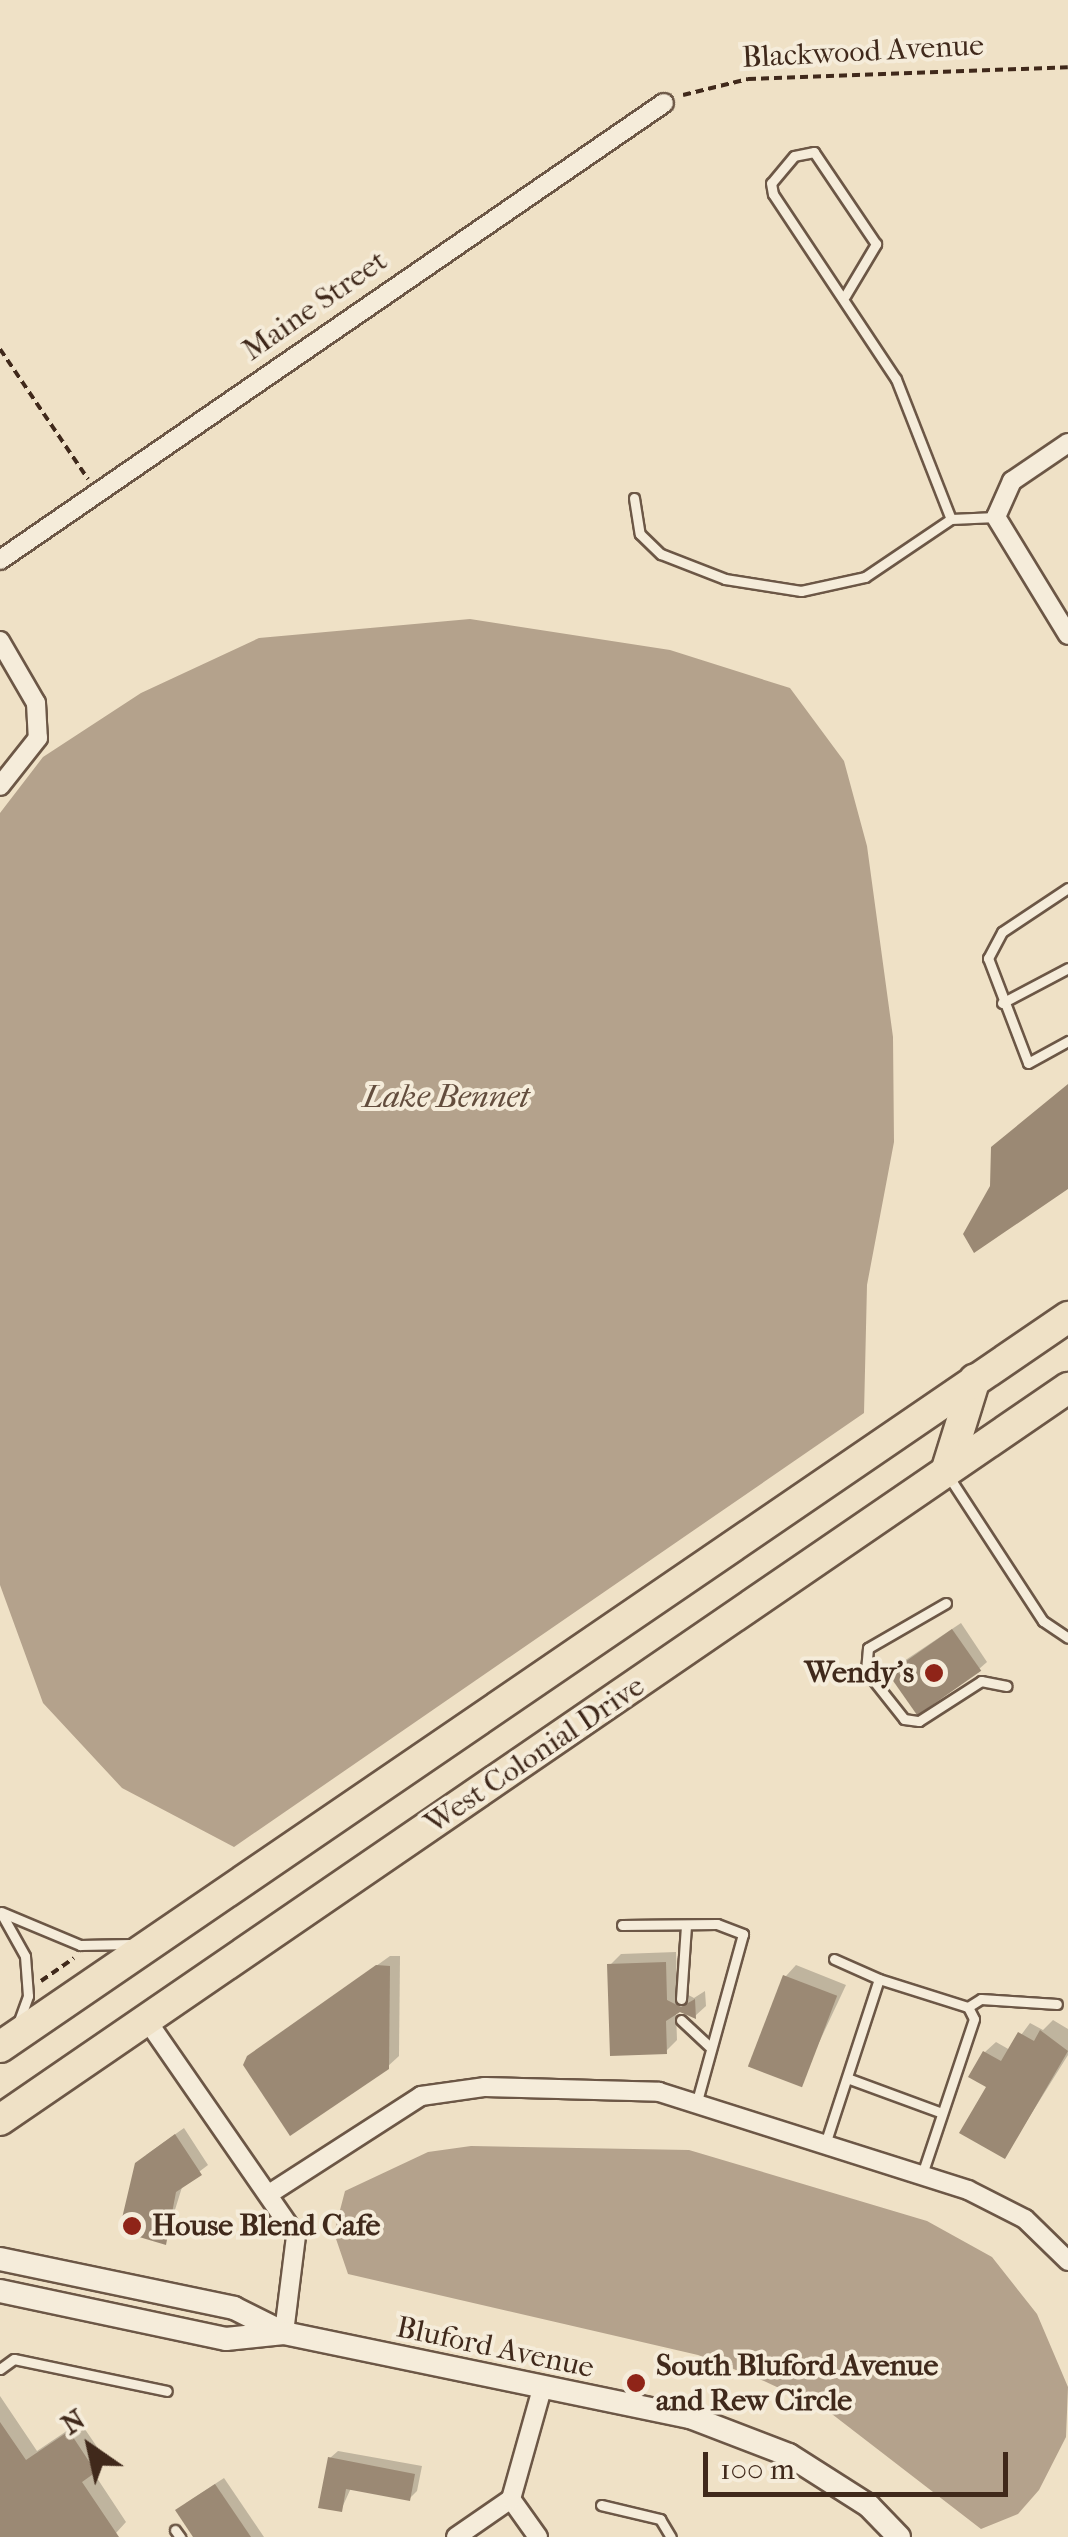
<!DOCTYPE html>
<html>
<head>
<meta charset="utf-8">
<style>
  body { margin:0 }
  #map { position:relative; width:1068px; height:2537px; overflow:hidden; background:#efe1c6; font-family:"IM FELL French Canon",serif }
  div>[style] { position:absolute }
  .water>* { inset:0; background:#b4a28c }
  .shadow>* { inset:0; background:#0003 }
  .building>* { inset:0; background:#9b8974; transform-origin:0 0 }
  .path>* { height:4px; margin-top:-2px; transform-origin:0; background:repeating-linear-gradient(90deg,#40291b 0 8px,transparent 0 13px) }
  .roads { filter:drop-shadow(2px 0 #6c5746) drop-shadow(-2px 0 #6c5746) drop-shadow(0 2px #6c5746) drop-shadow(0 -2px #6c5746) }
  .service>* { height:9px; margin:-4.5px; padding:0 4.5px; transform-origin:4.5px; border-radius:4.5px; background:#f5ecda }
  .minor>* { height:18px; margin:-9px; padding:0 9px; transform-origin:9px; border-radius:9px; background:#f5ecda }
  .tertiary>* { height:22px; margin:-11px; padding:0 11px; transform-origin:11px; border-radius:11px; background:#f5ecda }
  .trunk>* { height:30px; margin:-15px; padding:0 15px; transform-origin:15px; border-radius:15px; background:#efe1c6 }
  .dots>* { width:28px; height:28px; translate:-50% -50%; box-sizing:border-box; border:5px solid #f5ecda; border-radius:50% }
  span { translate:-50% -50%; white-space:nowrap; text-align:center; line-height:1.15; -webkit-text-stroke:8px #f5ecda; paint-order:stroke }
  .street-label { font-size:30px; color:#40291b }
  .poi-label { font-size:30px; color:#40291b; font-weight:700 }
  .right { translate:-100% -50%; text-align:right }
  .left { translate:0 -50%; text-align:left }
  .water-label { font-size:32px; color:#634d3d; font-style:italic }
  .north { position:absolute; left:40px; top:2397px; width:100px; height:100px; -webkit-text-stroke:8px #f5ecda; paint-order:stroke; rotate:326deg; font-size:28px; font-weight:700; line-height:40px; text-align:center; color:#40291b }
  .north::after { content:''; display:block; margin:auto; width:35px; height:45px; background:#40291b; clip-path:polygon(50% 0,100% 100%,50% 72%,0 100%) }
  .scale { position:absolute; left:703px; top:2452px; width:305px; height:45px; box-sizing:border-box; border:5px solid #40291b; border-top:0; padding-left:12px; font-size:30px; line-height:35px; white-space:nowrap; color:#40291b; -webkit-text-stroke:8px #f5ecda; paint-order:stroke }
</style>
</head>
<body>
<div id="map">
  <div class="water">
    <i style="clip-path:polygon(470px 619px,670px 650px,790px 688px,844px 761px,867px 846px,893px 1037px,894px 1142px,867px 1285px,864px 1413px,234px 1847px,122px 1788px,43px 1703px,0 1585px,0 813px,43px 757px,141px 693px,259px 638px)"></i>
    <i style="clip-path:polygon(471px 2146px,689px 2150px,927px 2221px,992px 2257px,1037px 2314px,1068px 2387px,1066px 2437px,1039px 2490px,1018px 2514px,981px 2529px,828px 2411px,764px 2381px,698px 2355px,348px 2274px,334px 2233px,345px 2191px,428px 2152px)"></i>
  </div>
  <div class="shadow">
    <i style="clip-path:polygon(961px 1623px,987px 1662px,979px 1669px,898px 1665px)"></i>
    <i style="clip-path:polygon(676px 1952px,677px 1989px,694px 1998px,705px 1991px,706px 2006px,695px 2016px,676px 2011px,677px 2040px,666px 2051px,610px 1965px,621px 1954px)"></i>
    <i style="clip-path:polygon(390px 1956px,400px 1956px,399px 2056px,387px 2067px,249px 2057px)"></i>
    <i style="clip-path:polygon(796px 1965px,846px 1985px,799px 2085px,786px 1976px)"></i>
    <i style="clip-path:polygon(1053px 2020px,1068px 2029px,1068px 2055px,1005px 2156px,985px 2052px,996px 2042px,1010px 2050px,1030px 2023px,1043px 2030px)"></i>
    <i style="clip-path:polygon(184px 2128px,208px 2165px,183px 2184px,165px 2242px,146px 2155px)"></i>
    <i style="clip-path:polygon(0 2396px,37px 2451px,80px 2422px,106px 2460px,93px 2472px,126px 2522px,116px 2533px,0 2537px)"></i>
    <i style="clip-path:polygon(338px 2451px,422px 2466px,417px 2491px,409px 2499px,351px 2488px,341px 2510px,330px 2458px)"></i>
    <i style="clip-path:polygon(224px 2478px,264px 2537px,196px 2537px,186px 2503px)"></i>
  </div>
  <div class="building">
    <i style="clip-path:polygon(1068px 1084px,1068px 1189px,974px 1253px,963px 1234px,990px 1186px,991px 1147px)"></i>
    <i style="left:952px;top:1629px;width:51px;height:78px;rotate:55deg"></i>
    <i style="clip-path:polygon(666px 1962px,667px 2000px,681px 2007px,695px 1999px,696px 2019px,680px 2012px,666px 2021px,667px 2054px,610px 2056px,607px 1964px)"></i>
    <i style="clip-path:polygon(376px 1965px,390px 1966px,389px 2069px,290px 2136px,243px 2065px,247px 2056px)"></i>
    <i style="left:783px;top:1975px;width:58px;height:98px;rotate:21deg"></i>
    <i style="clip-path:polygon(1040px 2030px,1068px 2051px,1005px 2159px,959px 2133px,986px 2087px,968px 2077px,983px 2051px,1001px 2061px,1018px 2032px,1034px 2041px)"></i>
    <i style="clip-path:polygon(175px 2134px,202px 2175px,176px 2192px,166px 2245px,119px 2231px,135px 2163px)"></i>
    <i style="clip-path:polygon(0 2422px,26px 2460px,69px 2431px,96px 2472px,82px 2482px,119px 2537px,0 2537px)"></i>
    <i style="clip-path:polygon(328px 2457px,415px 2474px,410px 2501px,346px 2489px,342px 2512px,318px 2508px)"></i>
    <i style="clip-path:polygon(215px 2484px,251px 2537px,193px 2537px,175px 2510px)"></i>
  </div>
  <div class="path">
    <i style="left:683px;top:95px;width:67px;rotate:-13.8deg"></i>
    <i style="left:748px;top:79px;width:320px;rotate:-2.1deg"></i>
    <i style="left:0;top:349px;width:157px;rotate:55.9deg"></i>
    <i style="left:41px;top:1981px;width:40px;rotate:-34.9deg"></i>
  </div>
  <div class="roads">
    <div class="service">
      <i style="left:845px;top:296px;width:61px;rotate:-59.2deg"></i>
      <i style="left:876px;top:244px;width:111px;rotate:-124deg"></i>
      <i style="left:814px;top:152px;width:20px;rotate:169deg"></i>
      <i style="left:794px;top:156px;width:35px;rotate:130deg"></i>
      <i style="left:771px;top:183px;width:11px;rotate:80deg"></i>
      <i style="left:773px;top:194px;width:222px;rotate:56.4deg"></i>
      <i style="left:896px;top:379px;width:150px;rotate:68.6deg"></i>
      <i style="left:634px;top:498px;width:36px;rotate:81deg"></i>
      <i style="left:640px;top:534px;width:29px;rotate:44deg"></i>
      <i style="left:661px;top:554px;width:69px;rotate:21.3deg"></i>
      <i style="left:725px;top:579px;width:77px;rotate:9deg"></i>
      <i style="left:801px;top:591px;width:66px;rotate:-12.3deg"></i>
      <i style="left:865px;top:577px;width:104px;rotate:-34deg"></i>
      <i style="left:951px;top:519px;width:45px;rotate:-2.5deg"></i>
      <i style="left:1068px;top:888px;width:79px;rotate:146.3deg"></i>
      <i style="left:1002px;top:932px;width:30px;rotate:118deg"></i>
      <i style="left:988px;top:958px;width:112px;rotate:69.1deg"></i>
      <i style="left:1028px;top:1063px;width:46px;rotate:-28.8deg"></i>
      <i style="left:1002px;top:1003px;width:75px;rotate:-27.9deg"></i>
      <i style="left:949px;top:1477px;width:172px;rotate:56.9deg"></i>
      <i style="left:1043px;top:1621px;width:30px;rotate:34deg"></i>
      <i style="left:946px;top:1603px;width:90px;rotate:150deg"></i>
      <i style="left:868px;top:1648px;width:23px;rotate:95deg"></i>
      <i style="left:866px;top:1671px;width:61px;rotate:51.6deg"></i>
      <i style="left:904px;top:1719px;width:15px;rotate:8deg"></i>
      <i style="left:919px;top:1721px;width:74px;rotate:-32.8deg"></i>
      <i style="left:981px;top:1681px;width:26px;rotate:11deg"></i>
      <i style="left:1px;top:1912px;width:86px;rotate:22.7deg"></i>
      <i style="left:80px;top:1945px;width:52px;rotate:-1.1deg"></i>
      <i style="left:1px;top:1913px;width:49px;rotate:60.8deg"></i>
      <i style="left:25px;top:1956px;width:40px;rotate:85.7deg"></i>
      <i style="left:28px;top:1996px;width:30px;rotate:110deg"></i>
      <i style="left:622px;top:1925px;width:95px;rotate:-0.6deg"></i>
      <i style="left:717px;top:1924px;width:28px;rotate:21deg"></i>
      <i style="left:743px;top:1934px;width:173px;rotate:105.4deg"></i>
      <i style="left:834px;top:1959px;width:49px;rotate:24deg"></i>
      <i style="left:681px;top:1999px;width:74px;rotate:-86.1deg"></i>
      <i style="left:968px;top:2007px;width:15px;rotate:-32deg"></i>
      <i style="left:981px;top:1999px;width:76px;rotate:3.8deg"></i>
      <i style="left:681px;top:2020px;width:38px;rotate:43deg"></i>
      <i style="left:847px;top:2078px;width:101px;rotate:20.2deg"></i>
      <i style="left:826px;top:2141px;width:170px;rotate:-71.9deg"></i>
      <i style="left:879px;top:1979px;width:93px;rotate:17.5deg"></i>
      <i style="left:968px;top:2007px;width:13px;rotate:63deg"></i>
      <i style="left:974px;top:2019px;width:163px;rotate:108.5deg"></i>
      <i style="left:0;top:2369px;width:17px;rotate:-36deg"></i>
      <i style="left:14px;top:2359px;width:156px;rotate:11.8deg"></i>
      <i style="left:601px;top:2505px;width:61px;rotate:13.3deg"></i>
      <i style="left:660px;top:2519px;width:21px;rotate:59deg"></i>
      <i style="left:175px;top:2530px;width:9px;rotate:54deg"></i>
    </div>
    <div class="minor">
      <i style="left:1068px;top:443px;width:68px;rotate:145.8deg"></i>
      <i style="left:1012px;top:481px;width:39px;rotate:114deg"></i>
      <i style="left:996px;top:517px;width:138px;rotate:58.6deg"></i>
      <i style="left:0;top:560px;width:806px;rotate:-34.54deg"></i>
      <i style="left:0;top:641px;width:72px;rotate:59.9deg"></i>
      <i style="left:36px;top:703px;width:35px;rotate:87deg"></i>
      <i style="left:38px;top:738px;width:61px;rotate:128.4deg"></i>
      <i style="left:148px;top:2022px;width:260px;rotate:55.3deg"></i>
      <i style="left:296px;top:2236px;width:98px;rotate:97.1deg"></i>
      <i style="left:269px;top:2194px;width:181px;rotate:-32.8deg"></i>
      <i style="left:421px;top:2096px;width:65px;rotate:-8deg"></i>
      <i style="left:485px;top:2087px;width:174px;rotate:1.6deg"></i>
      <i style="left:659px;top:2092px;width:324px;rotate:17.6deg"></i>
      <i style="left:968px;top:2190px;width:64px;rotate:27deg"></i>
      <i style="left:1025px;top:2219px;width:60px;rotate:44.3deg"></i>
      <i style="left:456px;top:2537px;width:67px;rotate:-34.6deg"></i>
      <i style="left:538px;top:2537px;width:47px;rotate:-125.4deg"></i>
      <i style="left:511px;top:2499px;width:114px;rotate:-74.3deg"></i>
    </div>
    <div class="tertiary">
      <i style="left:0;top:2259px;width:239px;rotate:11.8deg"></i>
      <i style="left:234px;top:2308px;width:56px;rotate:26.6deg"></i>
      <i style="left:284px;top:2333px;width:415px;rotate:11.7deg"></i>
      <i style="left:690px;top:2417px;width:106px;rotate:21deg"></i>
      <i style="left:789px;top:2455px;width:95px;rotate:32.5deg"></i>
      <i style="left:869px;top:2506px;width:43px;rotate:45.9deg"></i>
      <i style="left:0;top:2291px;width:231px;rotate:12deg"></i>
      <i style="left:226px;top:2339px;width:58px;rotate:-5.9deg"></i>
    </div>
    <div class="trunk">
      <i style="left:946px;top:1472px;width:97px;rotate:-72.7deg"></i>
      <i style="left:0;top:2047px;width:1294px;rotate:-34.35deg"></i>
      <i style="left:0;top:2120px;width:1295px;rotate:-34.43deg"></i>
    </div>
  </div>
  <div class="dots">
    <i style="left:934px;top:1673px;background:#8f2418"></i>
    <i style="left:132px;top:2226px;background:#8f2418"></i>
    <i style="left:636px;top:2383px;background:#8f2418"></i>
  </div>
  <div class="street-label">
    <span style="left:863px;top:52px;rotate:-3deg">Blackwood Avenue</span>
    <span style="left:315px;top:306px;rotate:-35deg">Maine Street</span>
    <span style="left:535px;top:1755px;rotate:-34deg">West Colonial Drive</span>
    <span style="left:495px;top:2348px;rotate:12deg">Bluford Avenue</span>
  </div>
  <div class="poi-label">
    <span class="right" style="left:914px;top:1673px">Wendy's</span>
    <span class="left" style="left:152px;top:2226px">House Blend Cafe</span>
    <span class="left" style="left:656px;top:2383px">South Bluford Avenue<br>and Rew Circle</span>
  </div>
  <div class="water-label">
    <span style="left:446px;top:1097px">Lake Bennet</span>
  </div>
  <div class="north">N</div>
  <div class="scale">100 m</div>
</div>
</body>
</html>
